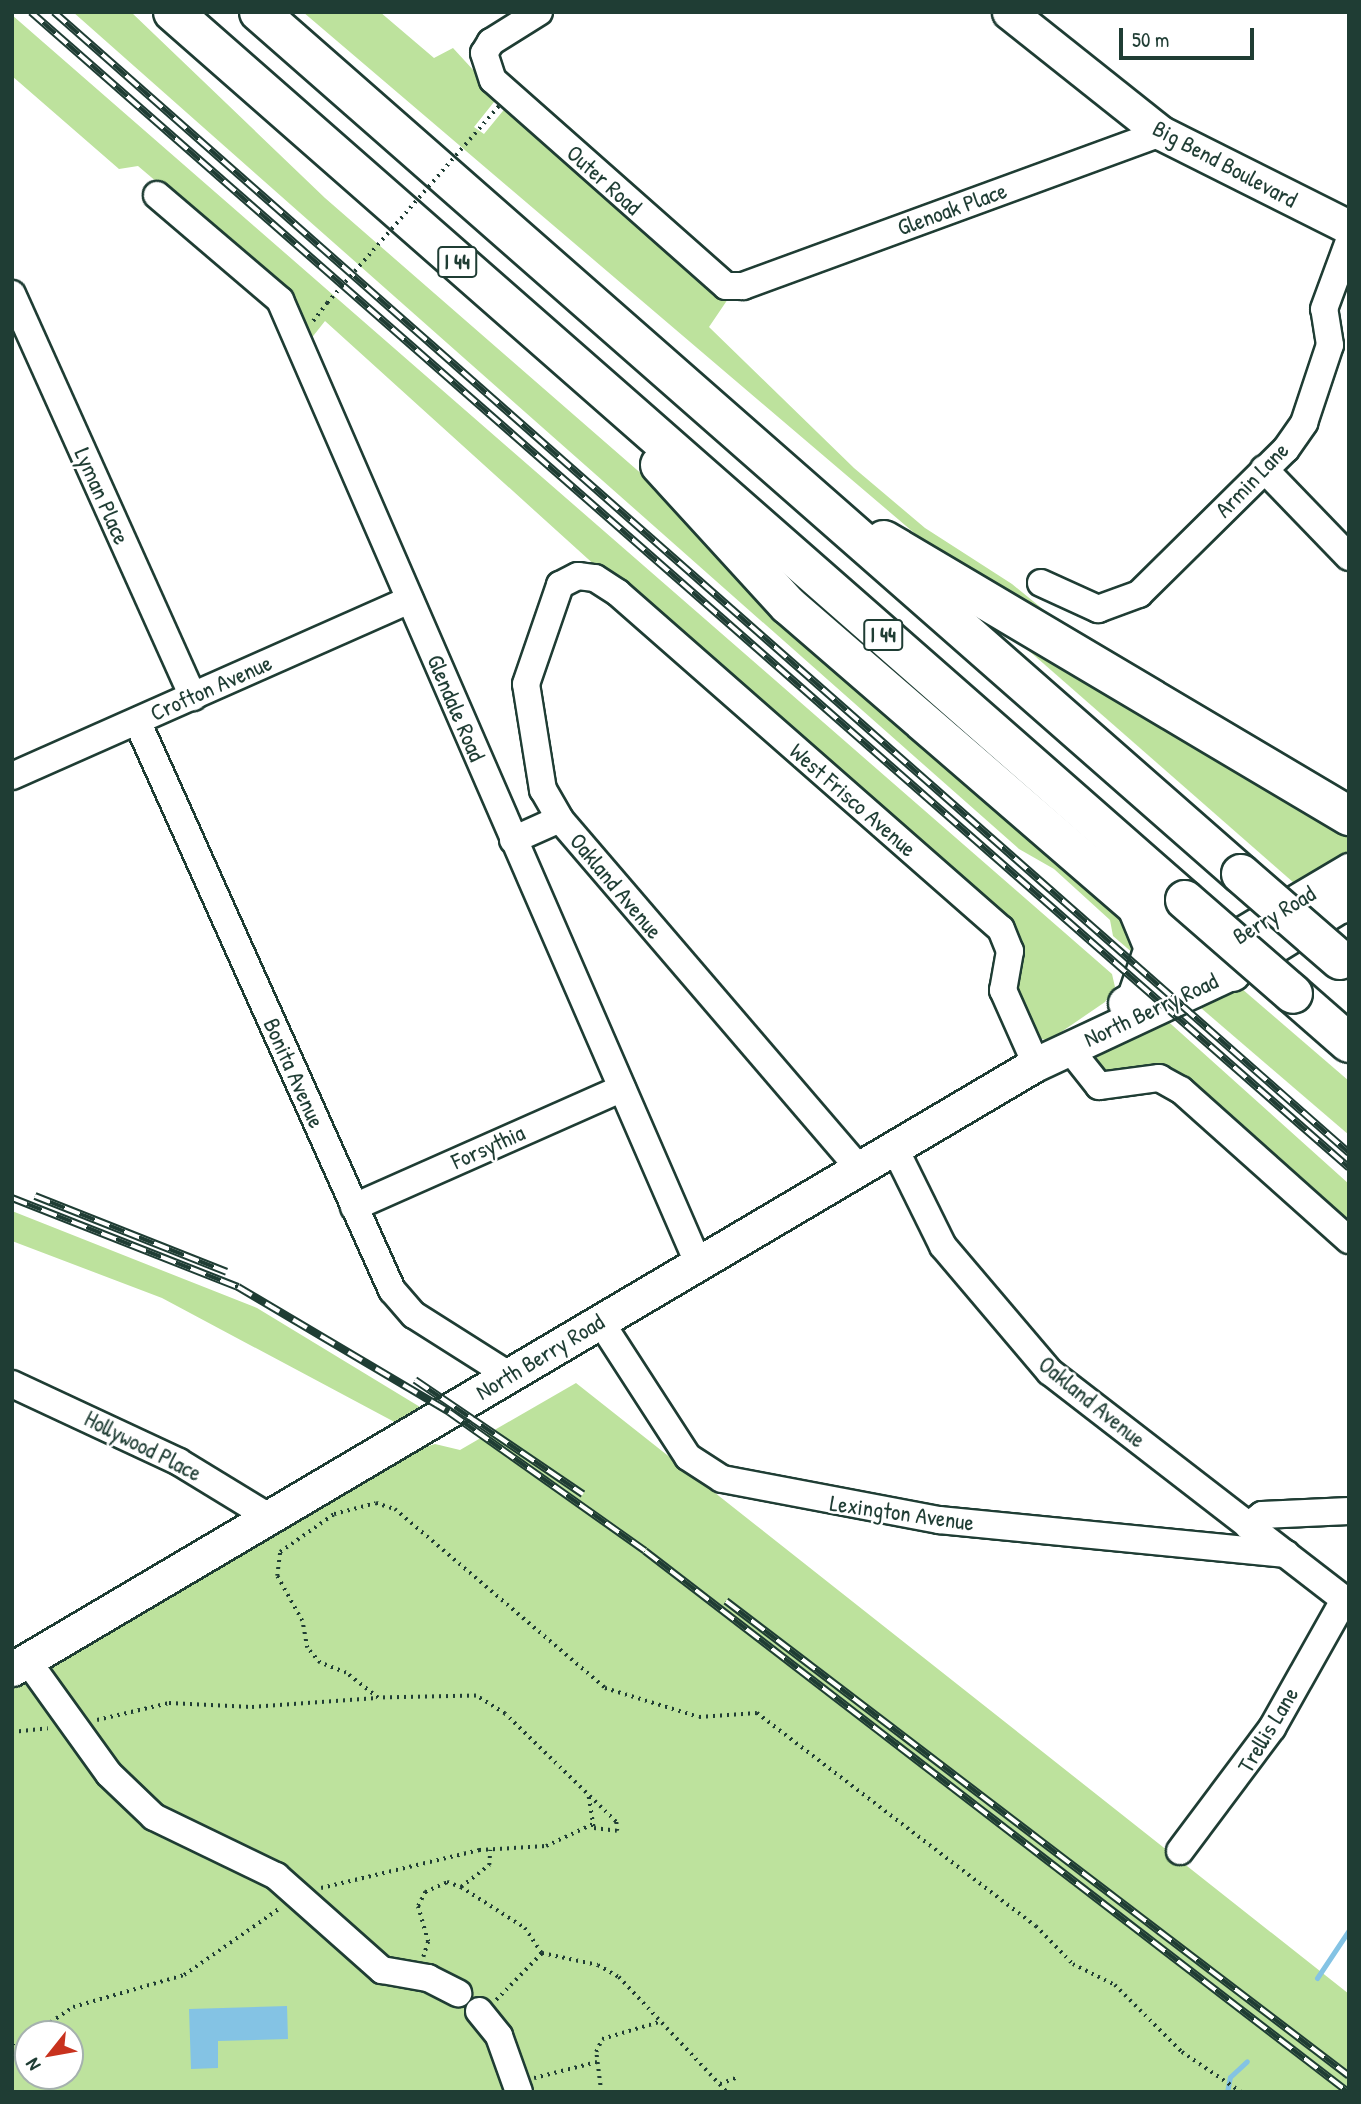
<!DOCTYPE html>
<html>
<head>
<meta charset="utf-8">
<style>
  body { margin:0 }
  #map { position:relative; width:1361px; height:2104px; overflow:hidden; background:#fff; font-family:"Patrick Hand",sans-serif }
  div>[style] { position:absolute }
  .green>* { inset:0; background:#bde29d }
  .water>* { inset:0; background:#84c3e4 }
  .stream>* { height:5px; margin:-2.5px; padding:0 2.5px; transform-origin:2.5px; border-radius:2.5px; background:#84c3e4 }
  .path>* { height:3.5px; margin-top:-1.75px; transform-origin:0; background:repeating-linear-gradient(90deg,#1f3d34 0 2px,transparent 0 7px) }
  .roads { filter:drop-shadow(2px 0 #1f3d34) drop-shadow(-2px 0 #1f3d34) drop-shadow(0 2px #1f3d34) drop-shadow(0 -2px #1f3d34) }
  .minor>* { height:26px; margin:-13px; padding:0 13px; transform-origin:13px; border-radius:13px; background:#fff }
  .major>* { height:33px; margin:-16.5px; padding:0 16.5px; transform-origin:16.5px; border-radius:16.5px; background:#fff }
  .highway>* { height:38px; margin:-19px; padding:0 19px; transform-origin:19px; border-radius:19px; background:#fff }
  .rail>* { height:8px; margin-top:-4px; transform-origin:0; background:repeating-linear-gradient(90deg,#fff 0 16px,#1f3d34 0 32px); box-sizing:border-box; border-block:2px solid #1f3d34 }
  .path-bridge>* { height:3.5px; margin-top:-1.75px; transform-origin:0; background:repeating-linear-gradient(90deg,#1f3d34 0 2px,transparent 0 7px) }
  .bridges { filter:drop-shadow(2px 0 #1f3d34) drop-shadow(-2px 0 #1f3d34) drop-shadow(0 2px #1f3d34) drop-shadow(0 -2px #1f3d34) }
  .highway-bridge>* { height:38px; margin:-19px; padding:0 19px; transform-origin:19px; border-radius:19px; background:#fff }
  span { translate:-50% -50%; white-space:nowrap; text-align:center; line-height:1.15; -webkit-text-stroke:5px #fff; paint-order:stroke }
  .shield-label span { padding:2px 5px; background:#fff; border:2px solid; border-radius:5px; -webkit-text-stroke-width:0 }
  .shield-label { font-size:21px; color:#1f3d34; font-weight:700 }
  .street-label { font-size:23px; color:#1f3d34 }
  .frame { position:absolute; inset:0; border:14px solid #1f3d34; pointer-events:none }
  .north { position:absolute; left:14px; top:2020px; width:70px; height:70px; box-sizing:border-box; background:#fff; border:2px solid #a5b1ae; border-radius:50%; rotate:239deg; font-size:19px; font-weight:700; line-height:28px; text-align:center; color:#1f3d34 }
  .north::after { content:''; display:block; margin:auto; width:24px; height:32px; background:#c8321e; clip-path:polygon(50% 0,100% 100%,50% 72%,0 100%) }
  .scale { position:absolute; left:1119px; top:28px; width:135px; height:32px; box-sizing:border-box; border:4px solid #1f3d34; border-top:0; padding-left:9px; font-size:21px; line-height:24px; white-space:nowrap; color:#1f3d34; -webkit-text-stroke:5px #fff; paint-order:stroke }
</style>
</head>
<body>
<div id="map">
  <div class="green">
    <i style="clip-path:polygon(73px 12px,131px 12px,325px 198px,652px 483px,1125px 913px,1141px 960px,1113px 936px,1110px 920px,1054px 869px,1019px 849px)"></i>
    <i style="clip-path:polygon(303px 12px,380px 12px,434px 58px,453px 48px,498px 97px,474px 127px,484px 134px,507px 106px,694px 278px,730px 296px,709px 327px,854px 468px,925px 528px,1012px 584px,1098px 654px,926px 543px)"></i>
    <i style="clip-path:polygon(12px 15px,1112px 974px,1115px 987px,1105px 1002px,1048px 1041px,1036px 1037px,1012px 996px,1019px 949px,325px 321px,310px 340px,270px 278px,138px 166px,119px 169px,12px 76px)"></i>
    <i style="clip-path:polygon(1003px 628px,1349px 829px,1349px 862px,1302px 890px)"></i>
    <i style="clip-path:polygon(1234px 982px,1349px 1081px,1349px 1135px,1194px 1002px)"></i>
    <i style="clip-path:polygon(1162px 1016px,1349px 1184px,1349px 1230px,1177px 1076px,1114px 1078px,1093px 1066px,1093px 1053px)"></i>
    <i style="clip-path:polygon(12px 1211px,257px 1308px,425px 1410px,402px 1426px,162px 1298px,12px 1241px)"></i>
    <i style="clip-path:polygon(evenodd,576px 1383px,1349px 1994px,1349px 2092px,12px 2092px,12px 1687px,406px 1453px,435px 1444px,460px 1450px,576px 1383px,28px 2034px,70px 2034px,70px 2076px,28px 2076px,28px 2034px)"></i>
  </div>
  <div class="water">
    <i style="clip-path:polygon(287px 2006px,288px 2039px,218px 2041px,218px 2068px,191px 2069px,189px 2009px)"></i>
  </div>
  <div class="stream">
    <i style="left:1317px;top:1978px;width:58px;rotate:-56.3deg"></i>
    <i style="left:1227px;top:2092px;width:15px;rotate:-79deg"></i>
    <i style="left:1230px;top:2077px;width:23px;rotate:-43deg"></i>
  </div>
  <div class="path">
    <i style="left:313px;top:321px;width:23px;rotate:-52deg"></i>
    <i style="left:97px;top:1720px;width:74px;rotate:-13.3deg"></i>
    <i style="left:169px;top:1703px;width:83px;rotate:2.8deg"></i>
    <i style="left:252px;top:1707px;width:125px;rotate:-4.1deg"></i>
    <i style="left:12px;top:1732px;width:36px;rotate:-6deg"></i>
    <i style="left:589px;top:1797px;width:31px;rotate:81deg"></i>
    <i style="left:594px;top:1828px;width:23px;rotate:7deg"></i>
    <i style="left:617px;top:1831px;width:9px;rotate:-96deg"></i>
    <i style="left:616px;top:1822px;width:155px;rotate:-135.8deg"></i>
    <i style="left:505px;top:1714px;width:34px;rotate:-148deg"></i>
    <i style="left:476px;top:1696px;width:98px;rotate:178.8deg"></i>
    <i style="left:378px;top:1698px;width:41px;rotate:-142deg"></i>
    <i style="left:346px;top:1673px;width:28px;rotate:-159deg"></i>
    <i style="left:320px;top:1663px;width:20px;rotate:-131deg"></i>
    <i style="left:307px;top:1648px;width:27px;rotate:-100deg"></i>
    <i style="left:302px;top:1621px;width:51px;rotate:-119.1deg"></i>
    <i style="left:277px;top:1576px;width:24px;rotate:-83deg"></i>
    <i style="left:280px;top:1552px;width:66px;rotate:-35.1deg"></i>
    <i style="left:334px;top:1514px;width:43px;rotate:-14.7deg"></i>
    <i style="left:376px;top:1503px;width:20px;rotate:18deg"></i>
    <i style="left:395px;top:1509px;width:276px;rotate:40.4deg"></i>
    <i style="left:605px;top:1688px;width:98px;rotate:17.1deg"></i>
    <i style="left:699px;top:1717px;width:58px;rotate:-3.9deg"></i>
    <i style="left:757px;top:1713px;width:351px;rotate:37.4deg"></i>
    <i style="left:1036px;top:1926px;width:53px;rotate:45.8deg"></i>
    <i style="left:1073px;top:1964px;width:47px;rotate:26.6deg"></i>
    <i style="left:1115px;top:1985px;width:95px;rotate:45deg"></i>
    <i style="left:1182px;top:2052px;width:71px;rotate:34.1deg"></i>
    <i style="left:461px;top:1887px;width:36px;rotate:-38deg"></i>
    <i style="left:489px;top:1865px;width:15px;rotate:-86deg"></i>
    <i style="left:321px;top:1888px;width:163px;rotate:-13.5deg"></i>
    <i style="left:479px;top:1850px;width:67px;rotate:-3.4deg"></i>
    <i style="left:546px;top:1846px;width:52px;rotate:-25.1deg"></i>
    <i style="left:423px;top:1957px;width:16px;rotate:-72deg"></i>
    <i style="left:428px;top:1942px;width:37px;rotate:-106deg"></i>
    <i style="left:418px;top:1906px;width:16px;rotate:-63deg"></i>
    <i style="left:425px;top:1892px;width:24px;rotate:-24deg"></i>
    <i style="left:447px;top:1882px;width:15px;rotate:20deg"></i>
    <i style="left:461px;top:1887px;width:76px;rotate:32.6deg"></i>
    <i style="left:525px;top:1928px;width:30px;rotate:56deg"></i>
    <i style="left:542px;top:1953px;width:57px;rotate:12.1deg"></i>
    <i style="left:598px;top:1965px;width:24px;rotate:30deg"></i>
    <i style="left:619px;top:1977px;width:158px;rotate:46.8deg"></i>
    <i style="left:496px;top:2000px;width:66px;rotate:-45.6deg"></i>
    <i style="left:33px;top:2034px;width:48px;rotate:-34deg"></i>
    <i style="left:73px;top:2007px;width:116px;rotate:-16.1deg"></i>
    <i style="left:184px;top:1975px;width:117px;rotate:-34.9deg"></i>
    <i style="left:12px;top:2044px;width:17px;rotate:-24deg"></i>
    <i style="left:534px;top:2078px;width:65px;rotate:-14.3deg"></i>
    <i style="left:720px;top:2084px;width:17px;rotate:-21deg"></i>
    <i style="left:601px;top:2092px;width:40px;rotate:-97.1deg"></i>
    <i style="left:596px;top:2052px;width:14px;rotate:-65deg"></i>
    <i style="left:602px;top:2039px;width:59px;rotate:-16.6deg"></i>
  </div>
  <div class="roads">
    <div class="minor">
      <i style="left:539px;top:12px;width:57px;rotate:148deg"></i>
      <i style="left:491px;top:42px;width:13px;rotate:122deg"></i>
      <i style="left:484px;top:53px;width:28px;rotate:72deg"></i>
      <i style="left:493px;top:80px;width:311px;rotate:41.5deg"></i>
      <i style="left:726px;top:286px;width:17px"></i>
      <i style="left:743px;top:286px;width:445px;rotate:-20.1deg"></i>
      <i style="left:157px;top:195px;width:162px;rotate:40.5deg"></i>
      <i style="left:280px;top:300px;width:1052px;rotate:66.53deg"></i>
      <i style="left:12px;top:294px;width:442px;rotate:65.8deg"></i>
      <i style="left:1264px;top:469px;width:122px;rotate:46deg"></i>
      <i style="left:1041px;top:583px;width:63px;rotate:24.5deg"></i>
      <i style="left:1098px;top:609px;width:44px;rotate:-20.1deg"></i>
      <i style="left:1139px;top:594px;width:206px;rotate:-44.6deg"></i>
      <i style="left:1286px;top:449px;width:32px;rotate:-55deg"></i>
      <i style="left:1304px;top:423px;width:82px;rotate:-71.6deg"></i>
      <i style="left:1330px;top:345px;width:36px;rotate:-99deg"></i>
      <i style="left:1324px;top:309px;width:72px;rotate:-69.8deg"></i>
      <i style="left:137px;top:721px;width:624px;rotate:65.86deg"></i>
      <i style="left:392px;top:1290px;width:33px;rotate:49deg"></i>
      <i style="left:414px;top:1315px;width:114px;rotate:32.4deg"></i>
      <i style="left:12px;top:776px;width:435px;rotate:-23.9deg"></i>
      <i style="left:513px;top:840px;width:51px;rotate:-24.1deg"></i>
      <i style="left:1068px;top:1047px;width:50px;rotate:51.5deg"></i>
      <i style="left:1099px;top:1086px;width:61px;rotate:-7.6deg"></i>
      <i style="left:1159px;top:1078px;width:25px;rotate:29deg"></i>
      <i style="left:1181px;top:1090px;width:225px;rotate:41.8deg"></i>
      <i style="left:895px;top:1149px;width:108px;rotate:63.7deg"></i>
      <i style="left:943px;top:1246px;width:165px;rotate:49.7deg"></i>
      <i style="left:1050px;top:1372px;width:378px;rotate:37.7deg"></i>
      <i style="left:858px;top:1167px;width:458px;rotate:-130.6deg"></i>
      <i style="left:560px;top:819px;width:34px;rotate:-120deg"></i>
      <i style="left:543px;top:790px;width:107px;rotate:-99.1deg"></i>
      <i style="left:526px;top:684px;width:105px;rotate:-71deg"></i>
      <i style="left:560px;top:585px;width:20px;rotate:-27deg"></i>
      <i style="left:578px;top:576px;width:17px;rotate:7deg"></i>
      <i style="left:595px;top:578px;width:27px;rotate:33deg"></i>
      <i style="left:618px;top:593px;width:509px;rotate:41.26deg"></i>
      <i style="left:1001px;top:929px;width:24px;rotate:68deg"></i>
      <i style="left:1010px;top:951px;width:40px;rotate:100deg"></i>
      <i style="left:1003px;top:990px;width:81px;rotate:66deg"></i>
      <i style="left:354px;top:1207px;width:293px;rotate:-23.9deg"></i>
      <i style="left:600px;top:1321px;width:162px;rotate:57.1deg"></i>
      <i style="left:688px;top:1457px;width:40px;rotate:32.9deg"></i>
      <i style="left:722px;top:1479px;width:221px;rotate:10.7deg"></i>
      <i style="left:939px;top:1520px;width:349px;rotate:5.6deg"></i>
      <i style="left:12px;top:1384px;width:184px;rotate:25deg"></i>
      <i style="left:179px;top:1462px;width:105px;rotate:31.4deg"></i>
      <i style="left:1248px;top:1526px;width:18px;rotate:-38deg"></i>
      <i style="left:1262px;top:1515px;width:87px;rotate:-2.6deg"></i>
      <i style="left:27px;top:1660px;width:140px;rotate:54.3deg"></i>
      <i style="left:109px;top:1774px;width:62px;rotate:43.7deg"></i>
      <i style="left:154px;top:1817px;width:136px;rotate:25.8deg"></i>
      <i style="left:276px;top:1876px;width:142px;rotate:41.6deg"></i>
      <i style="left:382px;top:1970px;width:47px;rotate:9.9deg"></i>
      <i style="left:428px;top:1978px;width:34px;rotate:27deg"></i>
      <i style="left:1180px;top:1851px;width:154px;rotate:-53.2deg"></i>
      <i style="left:1272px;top:1728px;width:147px;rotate:-60.6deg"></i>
      <i style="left:479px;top:2011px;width:32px;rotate:51deg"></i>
      <i style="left:499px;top:2036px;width:59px;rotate:70.3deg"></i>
    </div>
    <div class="major">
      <i style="left:1009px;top:12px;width:194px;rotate:38.5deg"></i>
      <i style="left:1161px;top:133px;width:210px;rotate:26.6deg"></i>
      <i style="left:1125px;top:1003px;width:261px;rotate:-30.7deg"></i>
      <i style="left:12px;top:1669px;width:1189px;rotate:-30.58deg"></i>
      <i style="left:1036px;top:1064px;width:217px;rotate:-25.1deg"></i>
      <i style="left:1232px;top:972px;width:137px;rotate:-31.6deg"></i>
    </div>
    <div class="highway">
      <i style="left:173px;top:12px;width:1346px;rotate:41.27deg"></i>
      <i style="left:259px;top:12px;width:1307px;rotate:41.28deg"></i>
      <i style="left:660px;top:465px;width:190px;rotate:47.6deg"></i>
      <i style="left:788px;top:605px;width:527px;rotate:40.85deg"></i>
      <i style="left:1187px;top:950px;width:50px;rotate:26.1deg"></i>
      <i style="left:884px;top:540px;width:541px;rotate:30.69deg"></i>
      <i style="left:1342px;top:904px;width:10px;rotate:-45deg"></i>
      <i style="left:1137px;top:907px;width:44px;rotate:67.5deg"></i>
      <i style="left:1154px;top:948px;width:50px;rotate:108.8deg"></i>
      <i style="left:1293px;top:994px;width:74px;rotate:41.2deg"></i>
    </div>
  </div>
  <div class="rail">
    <i style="left:31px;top:12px;width:1753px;rotate:41.25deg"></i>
    <i style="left:54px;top:12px;width:1726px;rotate:41.38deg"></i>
    <i style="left:35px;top:1196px;width:206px;rotate:21.6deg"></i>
    <i style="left:12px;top:1198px;width:243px;rotate:21.5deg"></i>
    <i style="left:238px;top:1287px;width:245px;rotate:30.6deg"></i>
    <i style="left:449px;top:1412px;width:240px;rotate:35.3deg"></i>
    <i style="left:645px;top:1551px;width:887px;rotate:37.58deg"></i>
    <i style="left:415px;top:1380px;width:203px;rotate:34.2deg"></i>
    <i style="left:726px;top:1601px;width:783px;rotate:37.32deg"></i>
  </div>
  <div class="path-bridge">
    <i style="left:327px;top:303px;width:262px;rotate:-48.9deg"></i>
  </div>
  <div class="bridges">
    <div class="highway-bridge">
      <i style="left:1241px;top:874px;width:131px;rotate:41deg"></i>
      <i style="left:1185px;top:900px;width:143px;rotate:41deg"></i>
    </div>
  </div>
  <div class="shield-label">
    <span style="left:457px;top:262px">I 44</span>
    <span style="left:883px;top:635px">I 44</span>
  </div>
  <div class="street-label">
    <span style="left:1225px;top:164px;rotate:28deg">Big Bend Boulevard</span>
    <span style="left:604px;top:180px;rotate:42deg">Outer Road</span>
    <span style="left:952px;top:209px;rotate:-20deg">Glenoak Place</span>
    <span style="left:1252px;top:480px;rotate:-46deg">Armin Lane</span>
    <span style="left:102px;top:496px;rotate:66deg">Lyman Place</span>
    <span style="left:211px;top:688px;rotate:-24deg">Crofton Avenue</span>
    <span style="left:456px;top:708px;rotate:67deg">Glendale Road</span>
    <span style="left:853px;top:800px;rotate:41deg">West Frisco Avenue</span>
    <span style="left:616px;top:886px;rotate:50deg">Oakland Avenue</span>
    <span style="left:1274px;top:915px;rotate:-31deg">Berry Road</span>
    <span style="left:1151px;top:1010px;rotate:-25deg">North Berry Road</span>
    <span style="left:294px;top:1073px;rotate:66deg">Bonita Avenue</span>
    <span style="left:488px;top:1147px;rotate:-24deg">Forsythia</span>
    <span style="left:540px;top:1357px;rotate:-31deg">North Berry Road</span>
    <span style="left:1092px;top:1402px;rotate:39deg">Oakland Avenue</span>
    <span style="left:143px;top:1446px;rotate:27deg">Hollywood Place</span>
    <span style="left:902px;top:1513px;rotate:8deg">Lexington Avenue</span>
    <span style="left:1268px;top:1730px;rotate:-59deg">Trellis Lane</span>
  </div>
  <div class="frame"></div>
  <div class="north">N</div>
  <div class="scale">50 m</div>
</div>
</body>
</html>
